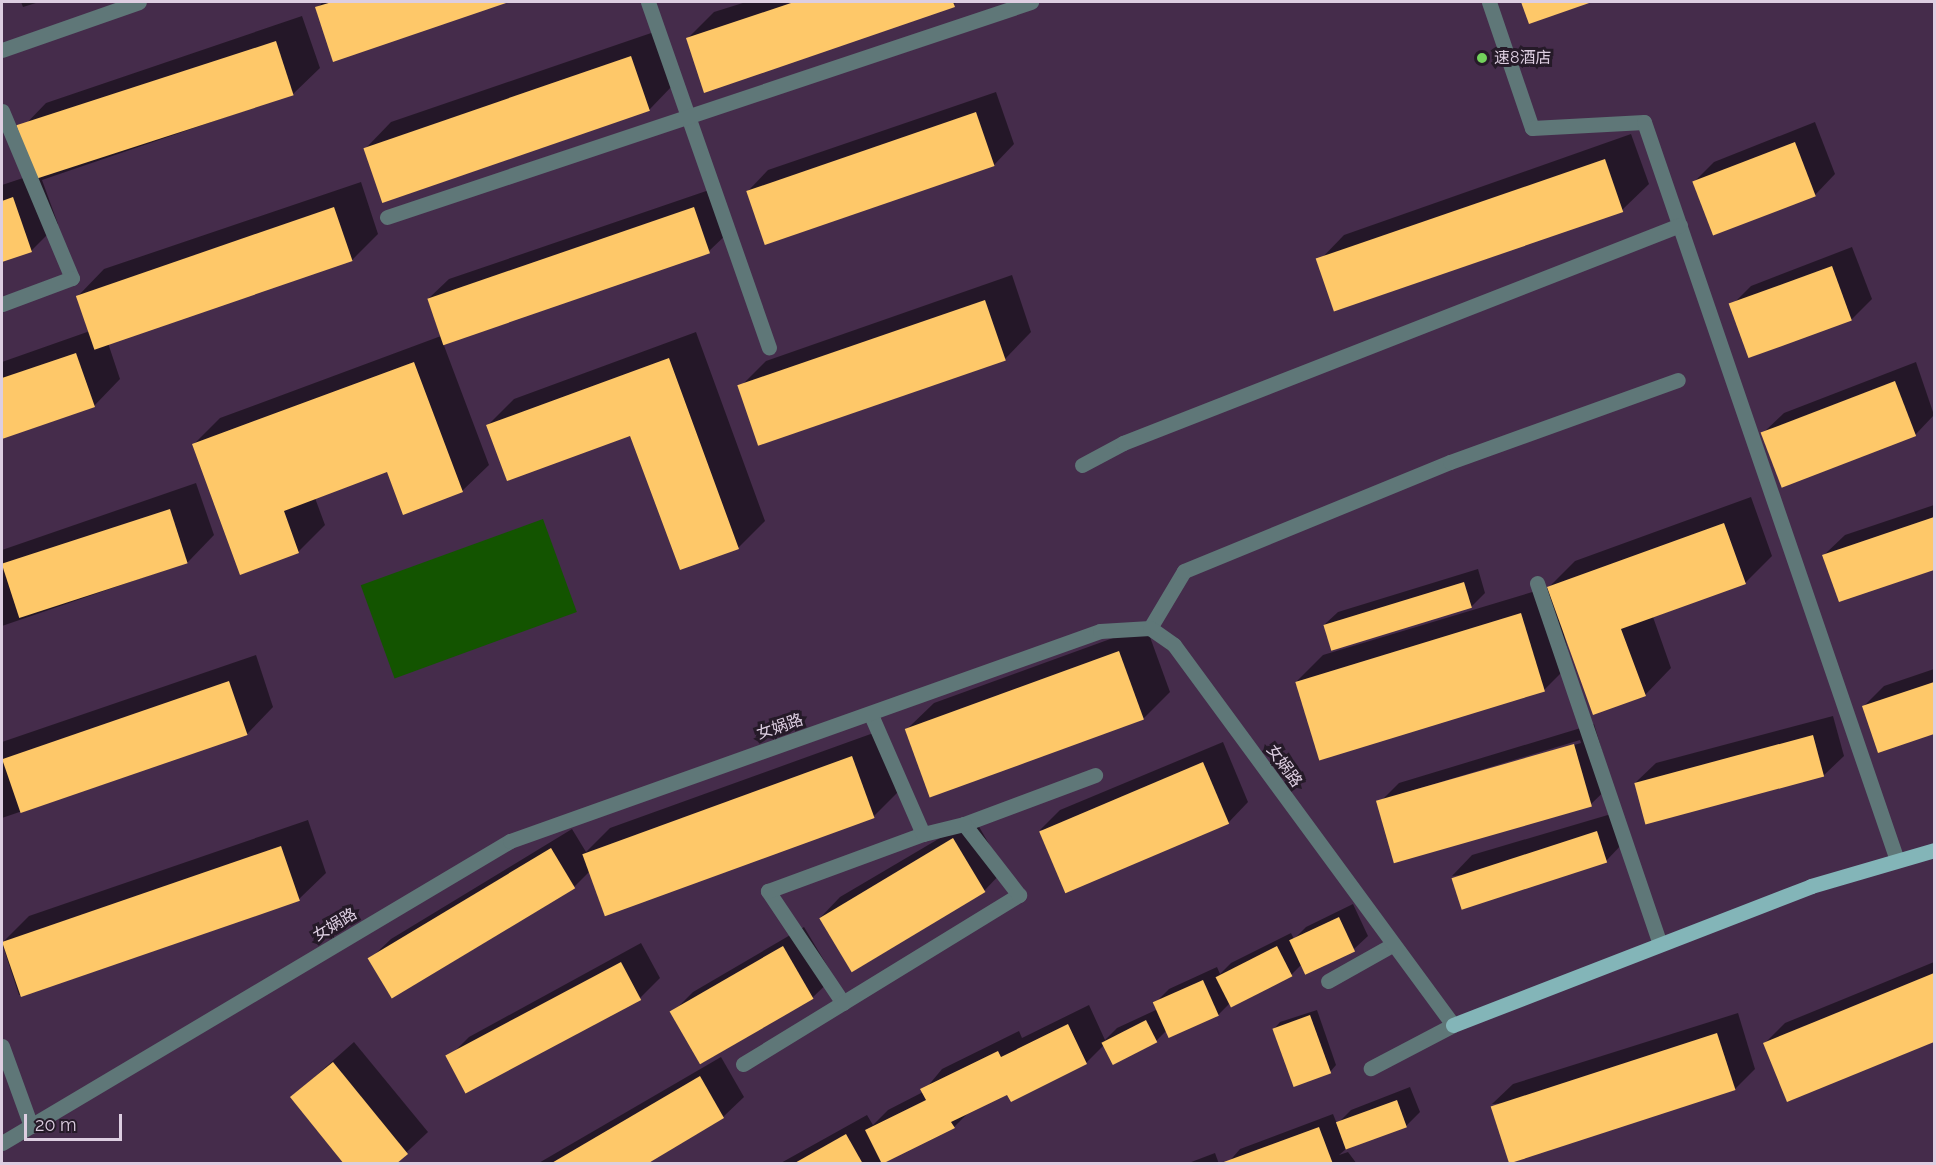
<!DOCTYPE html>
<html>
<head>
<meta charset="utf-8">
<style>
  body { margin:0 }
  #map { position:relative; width:1936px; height:1165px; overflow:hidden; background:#452c4b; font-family:Raleway,"Noto Sans SC",sans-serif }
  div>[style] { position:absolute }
  .green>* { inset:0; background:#135400; transform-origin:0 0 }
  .shadow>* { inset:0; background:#0007 }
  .building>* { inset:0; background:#fec869; transform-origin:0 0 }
  .minor>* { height:15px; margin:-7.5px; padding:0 7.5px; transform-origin:7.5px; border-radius:7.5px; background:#5f7778 }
  .major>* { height:15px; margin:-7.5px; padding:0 7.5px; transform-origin:7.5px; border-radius:7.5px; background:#83b5b8 }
  .dots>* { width:16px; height:16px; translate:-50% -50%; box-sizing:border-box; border:3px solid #251a28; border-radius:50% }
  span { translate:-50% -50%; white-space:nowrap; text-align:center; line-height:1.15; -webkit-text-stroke:6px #251a28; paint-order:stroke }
  .poi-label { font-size:16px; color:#ddcee1 }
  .left { translate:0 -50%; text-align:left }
  .street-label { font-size:16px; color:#ddcee1 }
  .frame { position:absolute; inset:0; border:3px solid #ddcee1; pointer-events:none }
  .scale { position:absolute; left:24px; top:1114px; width:98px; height:27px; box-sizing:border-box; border:3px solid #ddcee1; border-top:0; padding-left:8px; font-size:18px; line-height:21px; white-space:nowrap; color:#ddcee1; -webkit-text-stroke:4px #251a28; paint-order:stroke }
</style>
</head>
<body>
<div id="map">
  <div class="green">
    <i style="left:543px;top:519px;width:99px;height:194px;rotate:70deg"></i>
  </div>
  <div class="shadow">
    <i style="clip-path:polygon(21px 2px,39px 2px,23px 7px)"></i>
    <i style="clip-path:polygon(323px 2px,505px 2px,334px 60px,317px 8px)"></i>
    <i style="clip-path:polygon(746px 2px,959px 2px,705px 91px,687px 39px,714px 12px)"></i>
    <i style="clip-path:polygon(1523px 2px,1589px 2px,1530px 22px)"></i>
    <i style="clip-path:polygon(302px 16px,320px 68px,293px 94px,42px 180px,58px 224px,31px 251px,2px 261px,2px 185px,35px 174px,20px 130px,46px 103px)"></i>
    <i style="clip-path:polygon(657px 31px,675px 83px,649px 110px,365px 149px,391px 122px)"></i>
    <i style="clip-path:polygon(996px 92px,1014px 144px,994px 165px,748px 191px,768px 170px)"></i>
    <i style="clip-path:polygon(1815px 122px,1835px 174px,1815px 195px,1694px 182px,1714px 162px)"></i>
    <i style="clip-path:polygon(1631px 134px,1649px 184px,1622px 210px,1318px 262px,1344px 235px)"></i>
    <i style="clip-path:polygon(361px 182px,378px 234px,352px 260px,108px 343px,120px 379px,94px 406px,2px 437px,2px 362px,90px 331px,78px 296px,104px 269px)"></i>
    <i style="clip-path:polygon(715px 188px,730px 231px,709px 251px,443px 343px,489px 465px,462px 491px,388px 470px,315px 498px,325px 525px,298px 552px,193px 445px,220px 418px,441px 336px,428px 299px,449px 279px)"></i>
    <i style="clip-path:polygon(1852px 247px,1872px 299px,1852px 319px,1731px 306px,1751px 286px)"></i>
    <i style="clip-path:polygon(1012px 275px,1031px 332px,1005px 359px,740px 387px,766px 361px)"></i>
    <i style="clip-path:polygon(696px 332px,765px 521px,739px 547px,681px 569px,631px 434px,487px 426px,514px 399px)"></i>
    <i style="clip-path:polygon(1916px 362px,1934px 415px,1916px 434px,1783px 485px,1763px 433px,1784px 413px)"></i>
    <i style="clip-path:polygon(196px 483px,214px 535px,188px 562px,2px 626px,2px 550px)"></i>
    <i style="clip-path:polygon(1751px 497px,1772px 556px,1745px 583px,1653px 617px,1671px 668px,1645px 695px,1561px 622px,1571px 663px,1544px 690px,1297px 681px,1323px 655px,1549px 587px,1575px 561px)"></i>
    <i style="clip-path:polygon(1934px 505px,1934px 568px,1840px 600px,1824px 555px,1845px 535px)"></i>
    <i style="clip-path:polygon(1478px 569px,1485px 593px,1471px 607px,1324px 625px,1338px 612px)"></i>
    <i style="clip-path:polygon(1146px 626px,1170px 692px,1143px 719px,907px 729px,934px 703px)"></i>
    <i style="clip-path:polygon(256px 655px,273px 707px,247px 734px,2px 818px,2px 742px)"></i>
    <i style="clip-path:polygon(1934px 669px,1934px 733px,1879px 752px,1864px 706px,1884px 686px)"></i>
    <i style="clip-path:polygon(1833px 716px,1844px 756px,1823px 776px,1635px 783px,1656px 763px)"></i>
    <i style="clip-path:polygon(evenodd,1594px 724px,1612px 784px,1591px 804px,1379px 803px,1399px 783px,1594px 724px,1580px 740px,1581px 743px,1401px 797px,1401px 794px,1580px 740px)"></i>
    <i style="clip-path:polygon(879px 731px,900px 790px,874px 816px,590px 871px,574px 887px,370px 959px,391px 939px,572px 829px,586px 852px,610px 828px)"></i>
    <i style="clip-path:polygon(1223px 742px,1248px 802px,1228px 823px,1040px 830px,1060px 810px)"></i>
    <i style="clip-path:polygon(1618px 812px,1626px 840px,1606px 861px,1452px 876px,1472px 855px)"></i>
    <i style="clip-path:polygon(974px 818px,1004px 870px,984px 891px,820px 918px,840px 897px)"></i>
    <i style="clip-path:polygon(308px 820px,326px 873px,299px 899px,19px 995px,2px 943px,29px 916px)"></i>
    <i style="clip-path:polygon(1353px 904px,1368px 936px,1354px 949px,1303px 963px,1291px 975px,1230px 1003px,1218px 1015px,1170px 1036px,1167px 1030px,1156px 1041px,1104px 1045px,1086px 1063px,1008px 1093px,969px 1112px,954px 1127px,879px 1164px,779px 1164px,867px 1115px,873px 1125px,888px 1110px,923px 1092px,942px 1069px,1019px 1031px,1022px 1038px,1089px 1005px,1105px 1040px,1117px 1028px,1158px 1009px,1155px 1003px,1169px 989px,1217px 967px,1220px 974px,1231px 963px,1291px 933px,1294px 939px,1306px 927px)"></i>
    <i style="clip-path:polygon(804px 927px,834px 977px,813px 997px,702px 1063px,672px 1013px,693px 992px)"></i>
    <i style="clip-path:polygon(641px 943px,660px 978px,640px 998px,448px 1058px,469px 1037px)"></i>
    <i style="clip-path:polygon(1934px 962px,1934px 1040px,1788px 1100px,1765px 1043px,1785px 1023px)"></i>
    <i style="clip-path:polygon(1317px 1010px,1336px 1065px,1330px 1072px,1274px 1029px,1280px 1022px)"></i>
    <i style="clip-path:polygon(1738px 1013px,1755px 1069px,1735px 1089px,1492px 1104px,1513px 1084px)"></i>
    <i style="clip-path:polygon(354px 1042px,428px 1132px,394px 1164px,292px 1097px)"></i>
    <i style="clip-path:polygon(721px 1057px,744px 1097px,723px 1117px,644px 1164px,537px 1164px)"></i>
    <i style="clip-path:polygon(1410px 1087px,1420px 1112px,1406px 1126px,1346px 1149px,1339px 1155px,1348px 1152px,1357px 1164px,1227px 1164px,1240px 1149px,1333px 1114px,1337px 1124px,1351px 1110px)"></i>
    <i style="clip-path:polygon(1215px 1153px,1219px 1164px,1186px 1164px)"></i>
  </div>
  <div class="building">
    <i style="clip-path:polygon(332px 2px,509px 2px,333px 62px,315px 7px)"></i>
    <i style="clip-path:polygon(794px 2px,953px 2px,955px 7px,704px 93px,686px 38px)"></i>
    <i style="clip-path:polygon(1521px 2px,1592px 2px,1529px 24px)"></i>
    <i style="left:276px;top:41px;width:57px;height:273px;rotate:72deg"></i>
    <i style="left:631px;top:56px;width:58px;height:283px;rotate:71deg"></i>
    <i style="left:976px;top:112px;width:57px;height:243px;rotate:71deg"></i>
    <i style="left:1795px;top:142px;width:58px;height:110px;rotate:69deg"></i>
    <i style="left:1605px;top:159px;width:56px;height:306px;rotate:71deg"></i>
    <i style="clip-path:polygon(13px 197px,32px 252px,2px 262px,2px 201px)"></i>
    <i style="left:334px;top:207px;width:57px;height:273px;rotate:71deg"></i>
    <i style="left:694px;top:207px;width:49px;height:282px;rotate:71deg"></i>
    <i style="left:1832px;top:266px;width:58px;height:110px;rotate:70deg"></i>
    <i style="left:985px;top:300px;width:64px;height:262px;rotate:71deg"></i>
    <i style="clip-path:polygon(76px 353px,95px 407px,2px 439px,2px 378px)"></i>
    <i style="clip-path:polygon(669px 358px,739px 549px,680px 570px,630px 436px,507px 481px,486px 425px)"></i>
    <i style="clip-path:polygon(414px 362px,463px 492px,403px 515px,387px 472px,284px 511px,299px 553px,240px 575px,192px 444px)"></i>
    <i style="left:1895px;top:381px;width:59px;height:144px;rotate:69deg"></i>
    <i style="left:170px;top:509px;width:57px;height:177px;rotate:72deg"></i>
    <i style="clip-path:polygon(1934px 517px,1934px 570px,1839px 602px,1822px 555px)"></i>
    <i style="clip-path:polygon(1724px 523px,1746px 584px,1621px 629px,1646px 696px,1593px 715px,1547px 587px)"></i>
    <i style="left:1464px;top:582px;width:27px;height:147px;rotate:73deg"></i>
    <i style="left:1521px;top:613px;width:82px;height:236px;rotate:73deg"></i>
    <i style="left:1119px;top:651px;width:73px;height:228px;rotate:70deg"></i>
    <i style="left:229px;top:681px;width:57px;height:240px;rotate:71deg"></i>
    <i style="clip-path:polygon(1934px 682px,1934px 734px,1878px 753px,1862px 706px)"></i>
    <i style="left:1813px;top:735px;width:43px;height:185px;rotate:75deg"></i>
    <i style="left:1574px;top:744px;width:65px;height:206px;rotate:74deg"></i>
    <i style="left:852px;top:756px;width:66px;height:287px;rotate:70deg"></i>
    <i style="left:1203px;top:762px;width:67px;height:178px;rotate:67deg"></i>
    <i style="left:1597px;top:831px;width:33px;height:153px;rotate:72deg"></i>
    <i style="left:953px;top:838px;width:63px;height:156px;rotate:59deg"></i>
    <i style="left:281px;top:846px;width:58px;height:295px;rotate:71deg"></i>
    <i style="left:551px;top:848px;width:47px;height:214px;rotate:59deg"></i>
    <i style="left:1339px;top:917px;width:38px;height:55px;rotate:65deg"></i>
    <i style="left:783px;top:946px;width:61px;height:131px;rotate:60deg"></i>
    <i style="left:1277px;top:946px;width:34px;height:69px;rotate:63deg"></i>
    <i style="left:621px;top:962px;width:43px;height:199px;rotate:62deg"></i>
    <i style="clip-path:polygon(1934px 973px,1934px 1042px,1787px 1102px,1763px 1043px)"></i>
    <i style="left:1203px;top:980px;width:39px;height:55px;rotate:66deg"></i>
    <i style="left:1310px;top:1015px;width:62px;height:40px;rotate:70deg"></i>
    <i style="left:1146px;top:1020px;width:25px;height:50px;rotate:63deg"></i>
    <i style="clip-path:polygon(1068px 1024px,1087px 1064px,1011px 1102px,1007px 1095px,951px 1122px,955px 1128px,882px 1164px,865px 1130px,926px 1100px,920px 1089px,998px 1051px,1001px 1057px)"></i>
    <i style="left:1717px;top:1033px;width:60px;height:238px;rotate:72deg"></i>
    <i style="clip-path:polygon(333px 1062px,408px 1154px,396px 1164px,344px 1164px,290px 1097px)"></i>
    <i style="clip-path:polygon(700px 1076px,724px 1118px,647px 1164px,550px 1164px)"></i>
    <i style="left:1397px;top:1100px;width:29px;height:65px;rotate:70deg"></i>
    <i style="clip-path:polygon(1319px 1127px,1333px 1164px,1221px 1164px,1221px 1163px)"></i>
    <i style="clip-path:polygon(846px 1134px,863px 1164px,793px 1164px)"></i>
  </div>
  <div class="minor">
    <i style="left:648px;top:2px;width:366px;rotate:70.7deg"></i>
    <i style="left:1489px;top:2px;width:133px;rotate:71.2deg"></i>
    <i style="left:1532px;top:128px;width:112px;rotate:-3.1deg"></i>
    <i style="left:1644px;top:122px;width:780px;rotate:71.08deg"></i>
    <i style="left:2px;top:50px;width:145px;rotate:-19.3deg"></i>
    <i style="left:2px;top:111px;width:181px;rotate:67.3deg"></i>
    <i style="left:72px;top:278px;width:75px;rotate:159.6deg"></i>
    <i style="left:387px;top:217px;width:679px;rotate:-18.46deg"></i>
    <i style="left:1082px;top:465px;width:47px;rotate:-28.2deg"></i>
    <i style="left:1123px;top:443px;width:598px;rotate:-21.37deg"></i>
    <i style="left:1537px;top:583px;width:381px;rotate:71.2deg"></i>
    <i style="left:1150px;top:628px;width:66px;rotate:-59.2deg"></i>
    <i style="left:1184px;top:571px;width:287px;rotate:-22.3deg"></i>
    <i style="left:1450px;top:462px;width:242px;rotate:-19.8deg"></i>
    <i style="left:964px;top:824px;width:140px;rotate:-20.5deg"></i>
    <i style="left:1328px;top:981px;width:73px;rotate:-29.4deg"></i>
    <i style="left:843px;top:1003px;width:135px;rotate:-123.8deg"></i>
    <i style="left:768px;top:891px;width:165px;rotate:-20.2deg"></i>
    <i style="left:2px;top:1046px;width:85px;rotate:70.1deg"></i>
    <i style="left:743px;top:1064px;width:324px;rotate:-31.5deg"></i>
    <i style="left:1019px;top:895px;width:90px;rotate:-127.8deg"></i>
    <i style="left:964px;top:824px;width:42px;rotate:166.3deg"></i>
    <i style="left:923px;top:834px;width:130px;rotate:-113.6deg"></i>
    <i style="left:2px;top:1143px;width:591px;rotate:-30.73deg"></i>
    <i style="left:510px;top:841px;width:626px;rotate:-19.59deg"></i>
    <i style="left:1100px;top:631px;width:50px;rotate:-3.4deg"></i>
    <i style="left:1150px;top:628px;width:29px;rotate:35deg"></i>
    <i style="left:1174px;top:645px;width:471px;rotate:53.7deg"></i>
    <i style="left:1453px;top:1025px;width:93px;rotate:152.3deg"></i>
  </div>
  <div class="major">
    <i style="left:1453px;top:1025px;width:384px;rotate:-21.2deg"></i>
    <i style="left:1811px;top:886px;width:128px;rotate:-16.3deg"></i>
  </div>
  <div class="dots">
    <i style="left:1482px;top:58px;background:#73d25c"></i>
  </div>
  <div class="poi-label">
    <span class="left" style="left:1494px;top:58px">速8酒店</span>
  </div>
  <div class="street-label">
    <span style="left:780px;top:727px;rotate:-19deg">女娲路</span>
    <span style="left:1284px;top:766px;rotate:54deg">女娲路</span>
    <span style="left:335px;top:925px;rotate:-31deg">女娲路</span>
  </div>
  <div class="frame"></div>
  <div class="scale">20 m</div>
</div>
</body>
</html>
